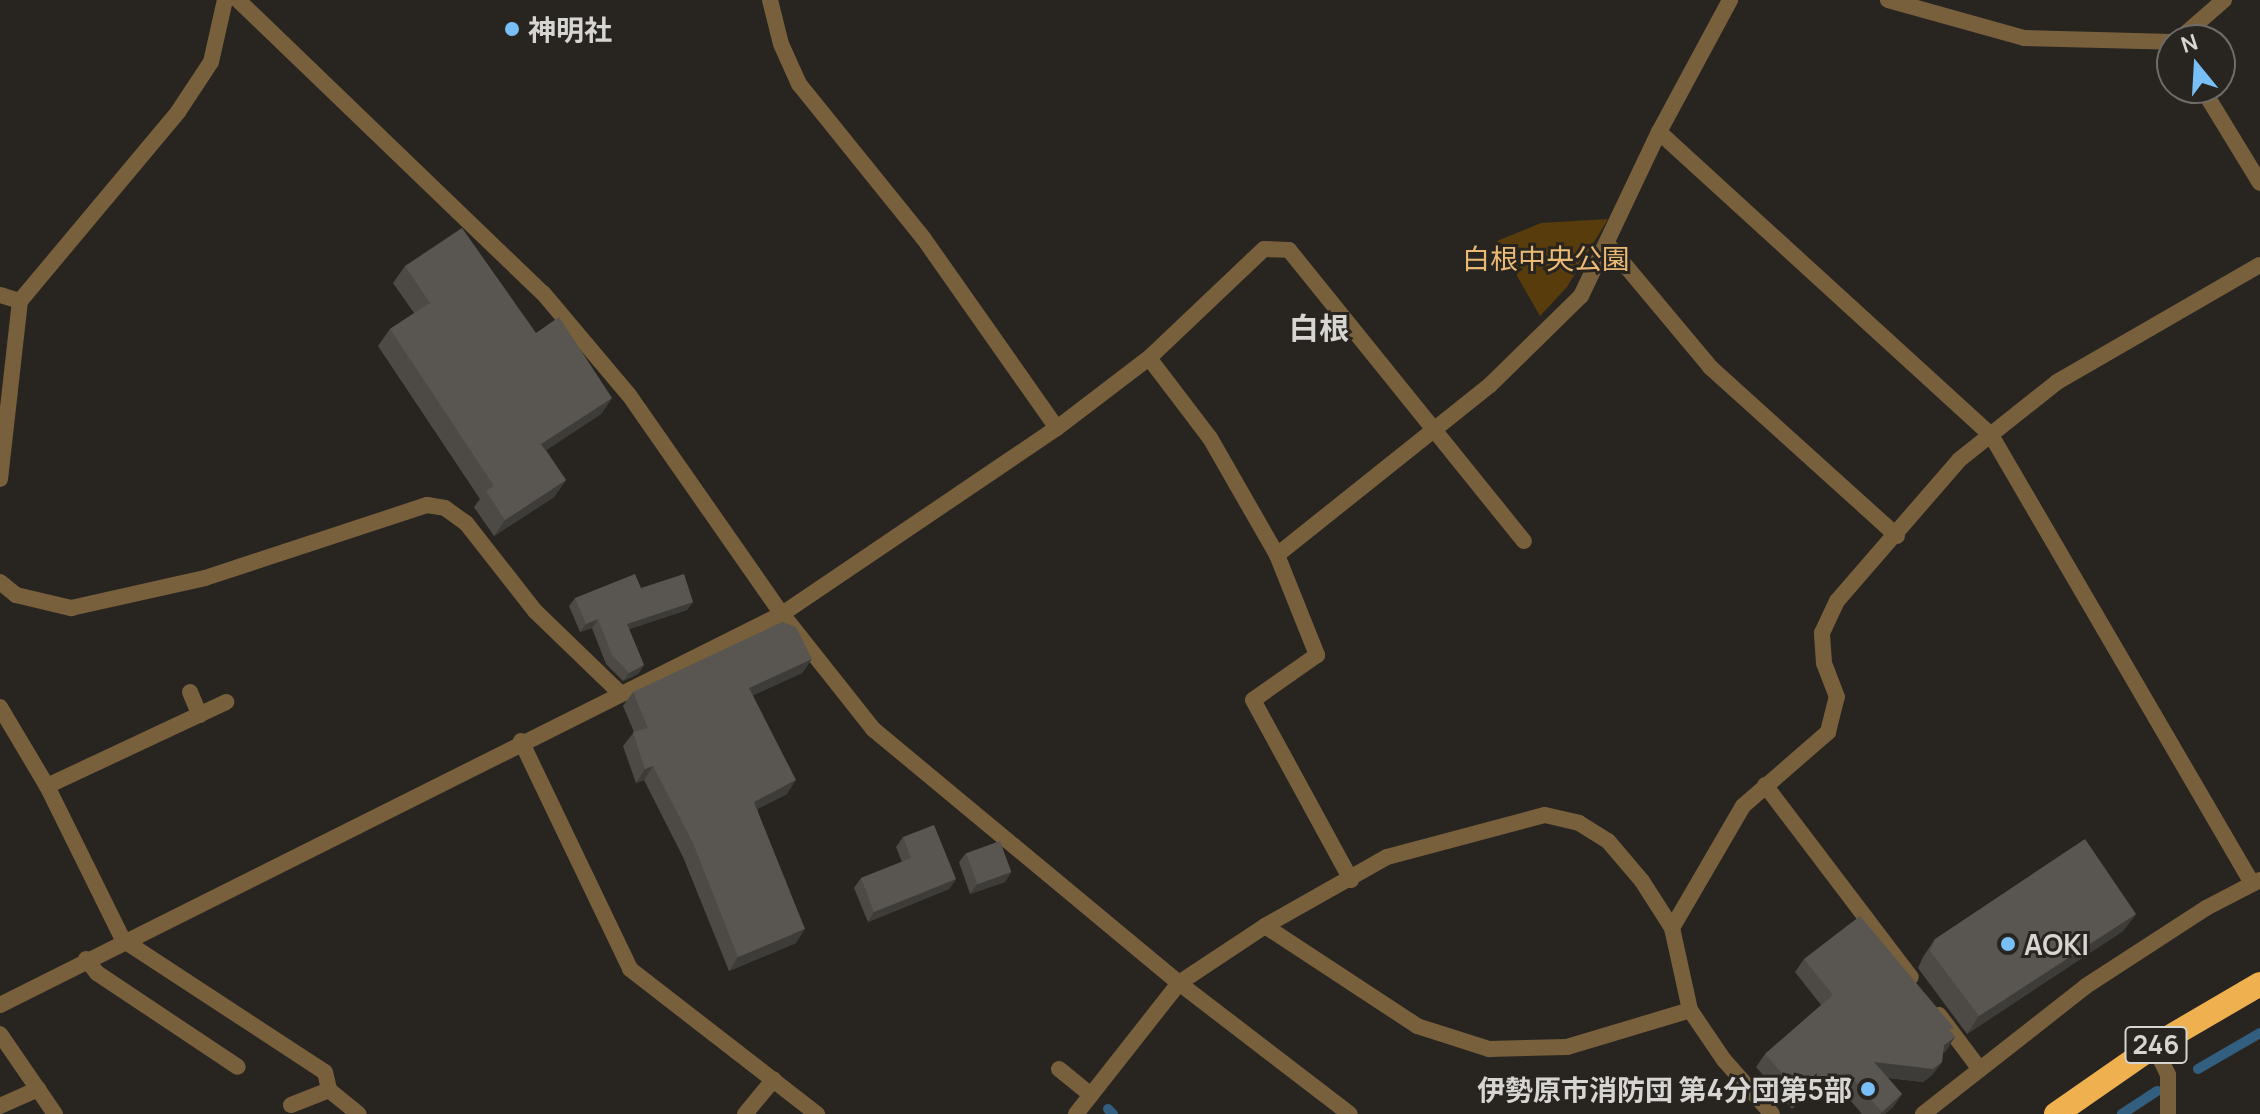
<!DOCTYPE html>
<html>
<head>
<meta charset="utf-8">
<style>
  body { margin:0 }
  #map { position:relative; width:2260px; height:1114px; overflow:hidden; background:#282521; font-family:Manrope,"Noto Sans JP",sans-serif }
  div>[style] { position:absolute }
  .green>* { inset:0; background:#593c0b }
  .stream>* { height:10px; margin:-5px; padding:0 5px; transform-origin:5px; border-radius:5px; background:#325e7f }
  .lane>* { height:16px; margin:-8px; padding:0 8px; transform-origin:8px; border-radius:8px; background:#79603d }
  .street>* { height:16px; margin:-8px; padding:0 8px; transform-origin:8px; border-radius:8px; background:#79603d }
  .highway>* { height:24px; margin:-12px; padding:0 12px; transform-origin:12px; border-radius:12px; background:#efb04f }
  .wall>* { inset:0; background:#4d4a46 }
  .shaded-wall>* { inset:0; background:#3e3c39 }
  .building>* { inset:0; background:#595651; transform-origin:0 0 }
  .dots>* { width:22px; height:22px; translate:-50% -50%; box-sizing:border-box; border:4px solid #282521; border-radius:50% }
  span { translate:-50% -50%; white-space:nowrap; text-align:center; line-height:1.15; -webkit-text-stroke:6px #282521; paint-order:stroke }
  .shield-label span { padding:2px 6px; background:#282521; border:2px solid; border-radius:6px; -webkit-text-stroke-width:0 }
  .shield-label { font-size:26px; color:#d7d5d2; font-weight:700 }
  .poi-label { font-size:28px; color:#d7d5d2; font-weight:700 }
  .left { translate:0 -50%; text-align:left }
  .right { translate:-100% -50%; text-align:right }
  .park-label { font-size:28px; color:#eab974 }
  .neighbourhood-label { font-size:30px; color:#d7d5d2; font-weight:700 }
  .north { position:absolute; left:2156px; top:24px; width:80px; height:80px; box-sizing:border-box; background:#282521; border:2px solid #6e6b68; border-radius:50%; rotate:342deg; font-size:22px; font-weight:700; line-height:32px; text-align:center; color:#d7d5d2 }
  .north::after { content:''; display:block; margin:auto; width:28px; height:36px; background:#78bff7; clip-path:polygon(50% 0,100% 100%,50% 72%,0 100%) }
</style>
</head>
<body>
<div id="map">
  <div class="green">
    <i style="clip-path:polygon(1608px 219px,1567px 287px,1540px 316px,1497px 241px,1541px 223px)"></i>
  </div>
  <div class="stream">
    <i style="left:2198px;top:1069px;width:72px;rotate:-30.1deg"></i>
    <i style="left:1108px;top:1109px;width:7px;rotate:45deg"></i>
    <i style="left:2122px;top:1114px;width:42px;rotate:-33.3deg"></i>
  </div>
  <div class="lane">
    <i style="left:0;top:295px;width:21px;rotate:17deg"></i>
    <i style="left:47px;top:786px;width:198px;rotate:-25.1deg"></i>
    <i style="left:86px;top:959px;width:18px;rotate:52deg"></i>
    <i style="left:97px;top:973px;width:169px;rotate:33.7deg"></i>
    <i style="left:1059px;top:1069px;width:41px;rotate:39.1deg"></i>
    <i style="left:291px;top:1105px;width:41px;rotate:-21.5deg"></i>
    <i style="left:0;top:1106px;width:42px;rotate:-24.1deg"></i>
    <i style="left:745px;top:1114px;width:45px;rotate:-50.4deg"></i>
  </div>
  <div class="street">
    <i style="left:238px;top:0;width:423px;rotate:43.9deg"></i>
    <i style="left:543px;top:293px;width:133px;rotate:49.9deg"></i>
    <i style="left:629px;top:395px;width:267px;rotate:55.1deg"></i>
    <i style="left:782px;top:614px;width:147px;rotate:51.6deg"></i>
    <i style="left:873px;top:729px;width:398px;rotate:39.7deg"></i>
    <i style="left:1179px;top:983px;width:215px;rotate:37.5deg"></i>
    <i style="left:770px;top:0;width:45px;rotate:76deg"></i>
    <i style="left:781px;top:44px;width:44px;rotate:65.8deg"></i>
    <i style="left:799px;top:84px;width:199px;rotate:51.1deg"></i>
    <i style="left:924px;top:239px;width:231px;rotate:54.9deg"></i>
    <i style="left:1888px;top:0;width:141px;rotate:15.6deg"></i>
    <i style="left:2024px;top:38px;width:148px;rotate:1.5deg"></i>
    <i style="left:2178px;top:40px;width:61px;rotate:-41deg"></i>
    <i style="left:2202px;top:88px;width:111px;rotate:58.6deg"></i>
    <i style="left:1659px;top:132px;width:449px;rotate:42.4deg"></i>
    <i style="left:1991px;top:435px;width:518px;rotate:59.78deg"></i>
    <i style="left:1609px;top:246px;width:158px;rotate:50.1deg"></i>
    <i style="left:1710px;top:367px;width:252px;rotate:42.1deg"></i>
    <i style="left:1149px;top:358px;width:101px;rotate:52.7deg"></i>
    <i style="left:1210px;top:438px;width:135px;rotate:60.2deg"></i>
    <i style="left:1277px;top:555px;width:108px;rotate:68.2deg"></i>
    <i style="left:1317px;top:655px;width:78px;rotate:144.9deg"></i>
    <i style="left:1253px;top:700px;width:205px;rotate:61.4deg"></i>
    <i style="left:0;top:479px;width:179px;rotate:-83.6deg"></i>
    <i style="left:20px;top:301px;width:246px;rotate:-50.1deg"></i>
    <i style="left:178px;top:112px;width:60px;rotate:-56.6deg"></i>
    <i style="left:211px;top:62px;width:64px;rotate:-77.3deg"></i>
    <i style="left:1277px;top:555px;width:273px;rotate:-38.6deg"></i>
    <i style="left:1490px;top:385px;width:127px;rotate:-44.4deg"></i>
    <i style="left:1581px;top:296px;width:182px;rotate:-64.6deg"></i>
    <i style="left:1659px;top:132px;width:150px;rotate:-61.7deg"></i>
    <i style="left:0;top:582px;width:21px;rotate:39deg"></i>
    <i style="left:16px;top:595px;width:57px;rotate:13.3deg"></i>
    <i style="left:71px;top:608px;width:137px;rotate:-12.6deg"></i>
    <i style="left:205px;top:578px;width:234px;rotate:-18.2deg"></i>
    <i style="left:427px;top:505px;width:18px;rotate:9deg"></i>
    <i style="left:445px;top:508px;width:26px;rotate:36deg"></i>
    <i style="left:466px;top:523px;width:112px;rotate:51.9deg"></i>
    <i style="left:535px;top:611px;width:117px;rotate:44deg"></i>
    <i style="left:190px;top:692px;width:25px;rotate:67deg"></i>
    <i style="left:0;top:707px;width:92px;rotate:59.3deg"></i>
    <i style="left:47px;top:786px;width:172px;rotate:63.7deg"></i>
    <i style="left:123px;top:940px;width:241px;rotate:33.2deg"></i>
    <i style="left:325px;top:1072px;width:18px;rotate:77deg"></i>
    <i style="left:329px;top:1090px;width:38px;rotate:39deg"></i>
    <i style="left:521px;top:741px;width:253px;rotate:64.4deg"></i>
    <i style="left:630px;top:969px;width:237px;rotate:37.8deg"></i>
    <i style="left:1765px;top:785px;width:241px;rotate:52.8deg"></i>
    <i style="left:1265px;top:926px;width:182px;rotate:33.3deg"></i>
    <i style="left:1417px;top:1026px;width:76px;rotate:17.7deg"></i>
    <i style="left:1489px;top:1049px;width:78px;rotate:-1.5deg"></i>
    <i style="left:1567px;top:1047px;width:128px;rotate:-16.7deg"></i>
    <i style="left:1672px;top:928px;width:141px;rotate:-59.8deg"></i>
    <i style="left:1743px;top:806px;width:113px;rotate:-41deg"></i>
    <i style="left:1828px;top:732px;width:36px;rotate:-76deg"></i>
    <i style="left:1837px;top:697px;width:36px;rotate:-111deg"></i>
    <i style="left:1824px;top:663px;width:30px;rotate:-94deg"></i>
    <i style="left:1822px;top:633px;width:35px;rotate:-65deg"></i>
    <i style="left:1837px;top:601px;width:186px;rotate:-49.1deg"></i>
    <i style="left:1959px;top:460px;width:125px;rotate:-38.5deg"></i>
    <i style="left:2057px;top:382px;width:234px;rotate:-30deg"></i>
    <i style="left:0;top:1005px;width:874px;rotate:-26.57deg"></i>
    <i style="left:782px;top:614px;width:332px;rotate:-34.1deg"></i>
    <i style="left:1057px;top:428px;width:116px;rotate:-37.3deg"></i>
    <i style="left:1149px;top:358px;width:158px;rotate:-43.5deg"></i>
    <i style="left:1264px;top:249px;width:25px;rotate:2deg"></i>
    <i style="left:1289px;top:250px;width:374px;rotate:51.1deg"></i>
    <i style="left:1939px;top:1015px;width:66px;rotate:53deg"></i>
    <i style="left:0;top:1034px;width:97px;rotate:55.5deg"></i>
    <i style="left:2154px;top:1046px;width:32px;rotate:64deg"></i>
    <i style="left:2168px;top:1075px;width:39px;rotate:90deg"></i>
    <i style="left:1076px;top:1114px;width:167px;rotate:-51.8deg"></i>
    <i style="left:1179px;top:983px;width:103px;rotate:-33.5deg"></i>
    <i style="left:1265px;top:926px;width:140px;rotate:-29.5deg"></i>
    <i style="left:1387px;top:857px;width:163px;rotate:-14.9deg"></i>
    <i style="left:1545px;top:815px;width:35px;rotate:13deg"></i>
    <i style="left:1579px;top:823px;width:34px;rotate:32deg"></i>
    <i style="left:1608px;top:841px;width:52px;rotate:49.6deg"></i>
    <i style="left:1642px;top:881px;width:56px;rotate:57.4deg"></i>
    <i style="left:1672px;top:928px;width:84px;rotate:77.6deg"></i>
    <i style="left:1690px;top:1010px;width:60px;rotate:55.8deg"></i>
    <i style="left:1724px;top:1060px;width:72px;rotate:48.4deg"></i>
    <i style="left:1923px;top:1114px;width:207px;rotate:-38.1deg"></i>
    <i style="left:2086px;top:986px;width:143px;rotate:-33deg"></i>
    <i style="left:2206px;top:908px;width:61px;rotate:-27.4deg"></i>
  </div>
  <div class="highway">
    <i style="left:2056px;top:1114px;width:119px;rotate:-34.8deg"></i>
    <i style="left:2154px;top:1046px;width:123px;rotate:-30.3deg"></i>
  </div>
  <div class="wall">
    <i style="clip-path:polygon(405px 266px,536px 333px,612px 398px,601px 414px,546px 450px,566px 480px,554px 497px,494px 536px,474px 507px,480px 499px,378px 346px,390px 329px,414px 313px,393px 283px)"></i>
    <i style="clip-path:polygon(641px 588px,693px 602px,687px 610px,629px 629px,644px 665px,638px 674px,623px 681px,606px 664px,592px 628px,580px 632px,569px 606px,575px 598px)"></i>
    <i style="clip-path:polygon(812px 659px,802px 673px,753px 695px,787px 794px,757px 809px,796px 943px,729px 971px,683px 857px,644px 780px,636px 783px,623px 746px,634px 732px,623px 706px,633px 692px)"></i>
    <i style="clip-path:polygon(903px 837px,956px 879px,949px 889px,868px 922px,854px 888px,861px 878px,902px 862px,896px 847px)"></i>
    <i style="clip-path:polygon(966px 853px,1011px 872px,1005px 882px,970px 894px,959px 862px)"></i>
    <i style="clip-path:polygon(2136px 914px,2123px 931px,1967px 1034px,1918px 968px,1923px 957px,1935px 939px)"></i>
    <i style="clip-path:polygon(1804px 959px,1951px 1032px,1955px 1037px,1943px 1053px,1942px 1062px,1932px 1075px,1923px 1082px,1888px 1078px,1902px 1094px,1893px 1107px,1885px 1114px,1862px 1114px,1839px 1087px,1824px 1099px,1815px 1089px,1792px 1109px,1756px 1067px,1765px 1054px,1821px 1005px,1795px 972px)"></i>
  </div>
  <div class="shaded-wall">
    <i style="clip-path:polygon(612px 398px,601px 414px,530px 461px,541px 444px)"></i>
    <i style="clip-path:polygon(566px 480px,554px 497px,494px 536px,505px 520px)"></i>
    <i style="clip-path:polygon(693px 602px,687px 610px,621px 632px,627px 624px)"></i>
    <i style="clip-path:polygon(598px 619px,592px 628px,580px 632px,586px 624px)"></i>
    <i style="clip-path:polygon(812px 659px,802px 673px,739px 702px,749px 688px)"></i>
    <i style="clip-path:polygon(644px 665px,638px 674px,623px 681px,629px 673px)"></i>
    <i style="clip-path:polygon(653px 766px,644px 780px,636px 783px,645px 769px)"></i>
    <i style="clip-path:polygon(796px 780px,787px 794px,744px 816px,754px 802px)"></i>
    <i style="clip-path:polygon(1011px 872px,1005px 882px,970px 894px,977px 884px)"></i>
    <i style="clip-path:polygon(956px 879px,949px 889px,868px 922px,874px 912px)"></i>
    <i style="clip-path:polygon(2136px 914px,2123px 931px,1967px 1034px,1979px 1016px)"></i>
    <i style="clip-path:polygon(805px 929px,796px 943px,729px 971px,738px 957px)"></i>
    <i style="clip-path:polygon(1955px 1037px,1946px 1051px,1935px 1059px,1944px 1045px)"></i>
    <i style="clip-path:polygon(1874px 1062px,1942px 1062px,1932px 1075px,1923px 1082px,1864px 1075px)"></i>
    <i style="clip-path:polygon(1848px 1073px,1839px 1087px,1824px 1099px,1833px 1086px)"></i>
    <i style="clip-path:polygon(1825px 1076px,1815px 1089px,1792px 1109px,1802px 1096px)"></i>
    <i style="clip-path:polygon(1902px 1094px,1893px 1107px,1885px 1114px,1880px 1114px)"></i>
  </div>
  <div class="building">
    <i style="clip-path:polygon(462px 228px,536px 333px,559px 317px,612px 398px,541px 444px,566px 480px,505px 520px,486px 491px,494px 486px,390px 329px,430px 303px,405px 266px)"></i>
    <i style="clip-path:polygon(635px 574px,641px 588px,684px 574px,693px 602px,627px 624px,644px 665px,629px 673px,612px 655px,598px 619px,586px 624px,575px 598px)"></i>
    <i style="clip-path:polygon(782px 622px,796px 627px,812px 659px,749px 688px,796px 780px,754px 802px,805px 929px,738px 957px,693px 843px,653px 766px,645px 769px,633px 732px,648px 728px,633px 692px)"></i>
    <i style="clip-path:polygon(934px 825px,956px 879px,874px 912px,861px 878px,911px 858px,903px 837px)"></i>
    <i style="clip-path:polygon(2085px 839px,2136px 914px,1979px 1016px,1930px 951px,1935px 939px)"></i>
    <i style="left:1000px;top:841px;width:33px;height:36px;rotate:70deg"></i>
    <i style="clip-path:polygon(1860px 916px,1954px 1028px,1949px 1030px,1955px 1037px,1944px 1045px,1942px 1062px,1933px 1069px,1874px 1062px,1902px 1094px,1882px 1112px,1848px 1073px,1833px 1086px,1825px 1076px,1802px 1096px,1765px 1054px,1833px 995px,1804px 959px)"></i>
  </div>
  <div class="dots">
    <i style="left:512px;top:29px;background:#78bff7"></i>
    <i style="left:2008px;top:944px;background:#78bff7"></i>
    <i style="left:1868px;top:1089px;background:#78bff7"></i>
  </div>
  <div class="shield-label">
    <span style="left:2156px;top:1045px">246</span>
  </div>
  <div class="poi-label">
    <span class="left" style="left:528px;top:29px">神明社</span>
    <span class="left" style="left:2024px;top:944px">AOKI</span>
    <span class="right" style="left:1852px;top:1089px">伊勢原市消防団 第4分団第5部</span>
  </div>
  <div class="park-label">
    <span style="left:1546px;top:258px">白根中央公園</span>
  </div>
  <div class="neighbourhood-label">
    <span style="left:1319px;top:328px">白根</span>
  </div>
  <div class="north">N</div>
</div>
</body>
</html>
